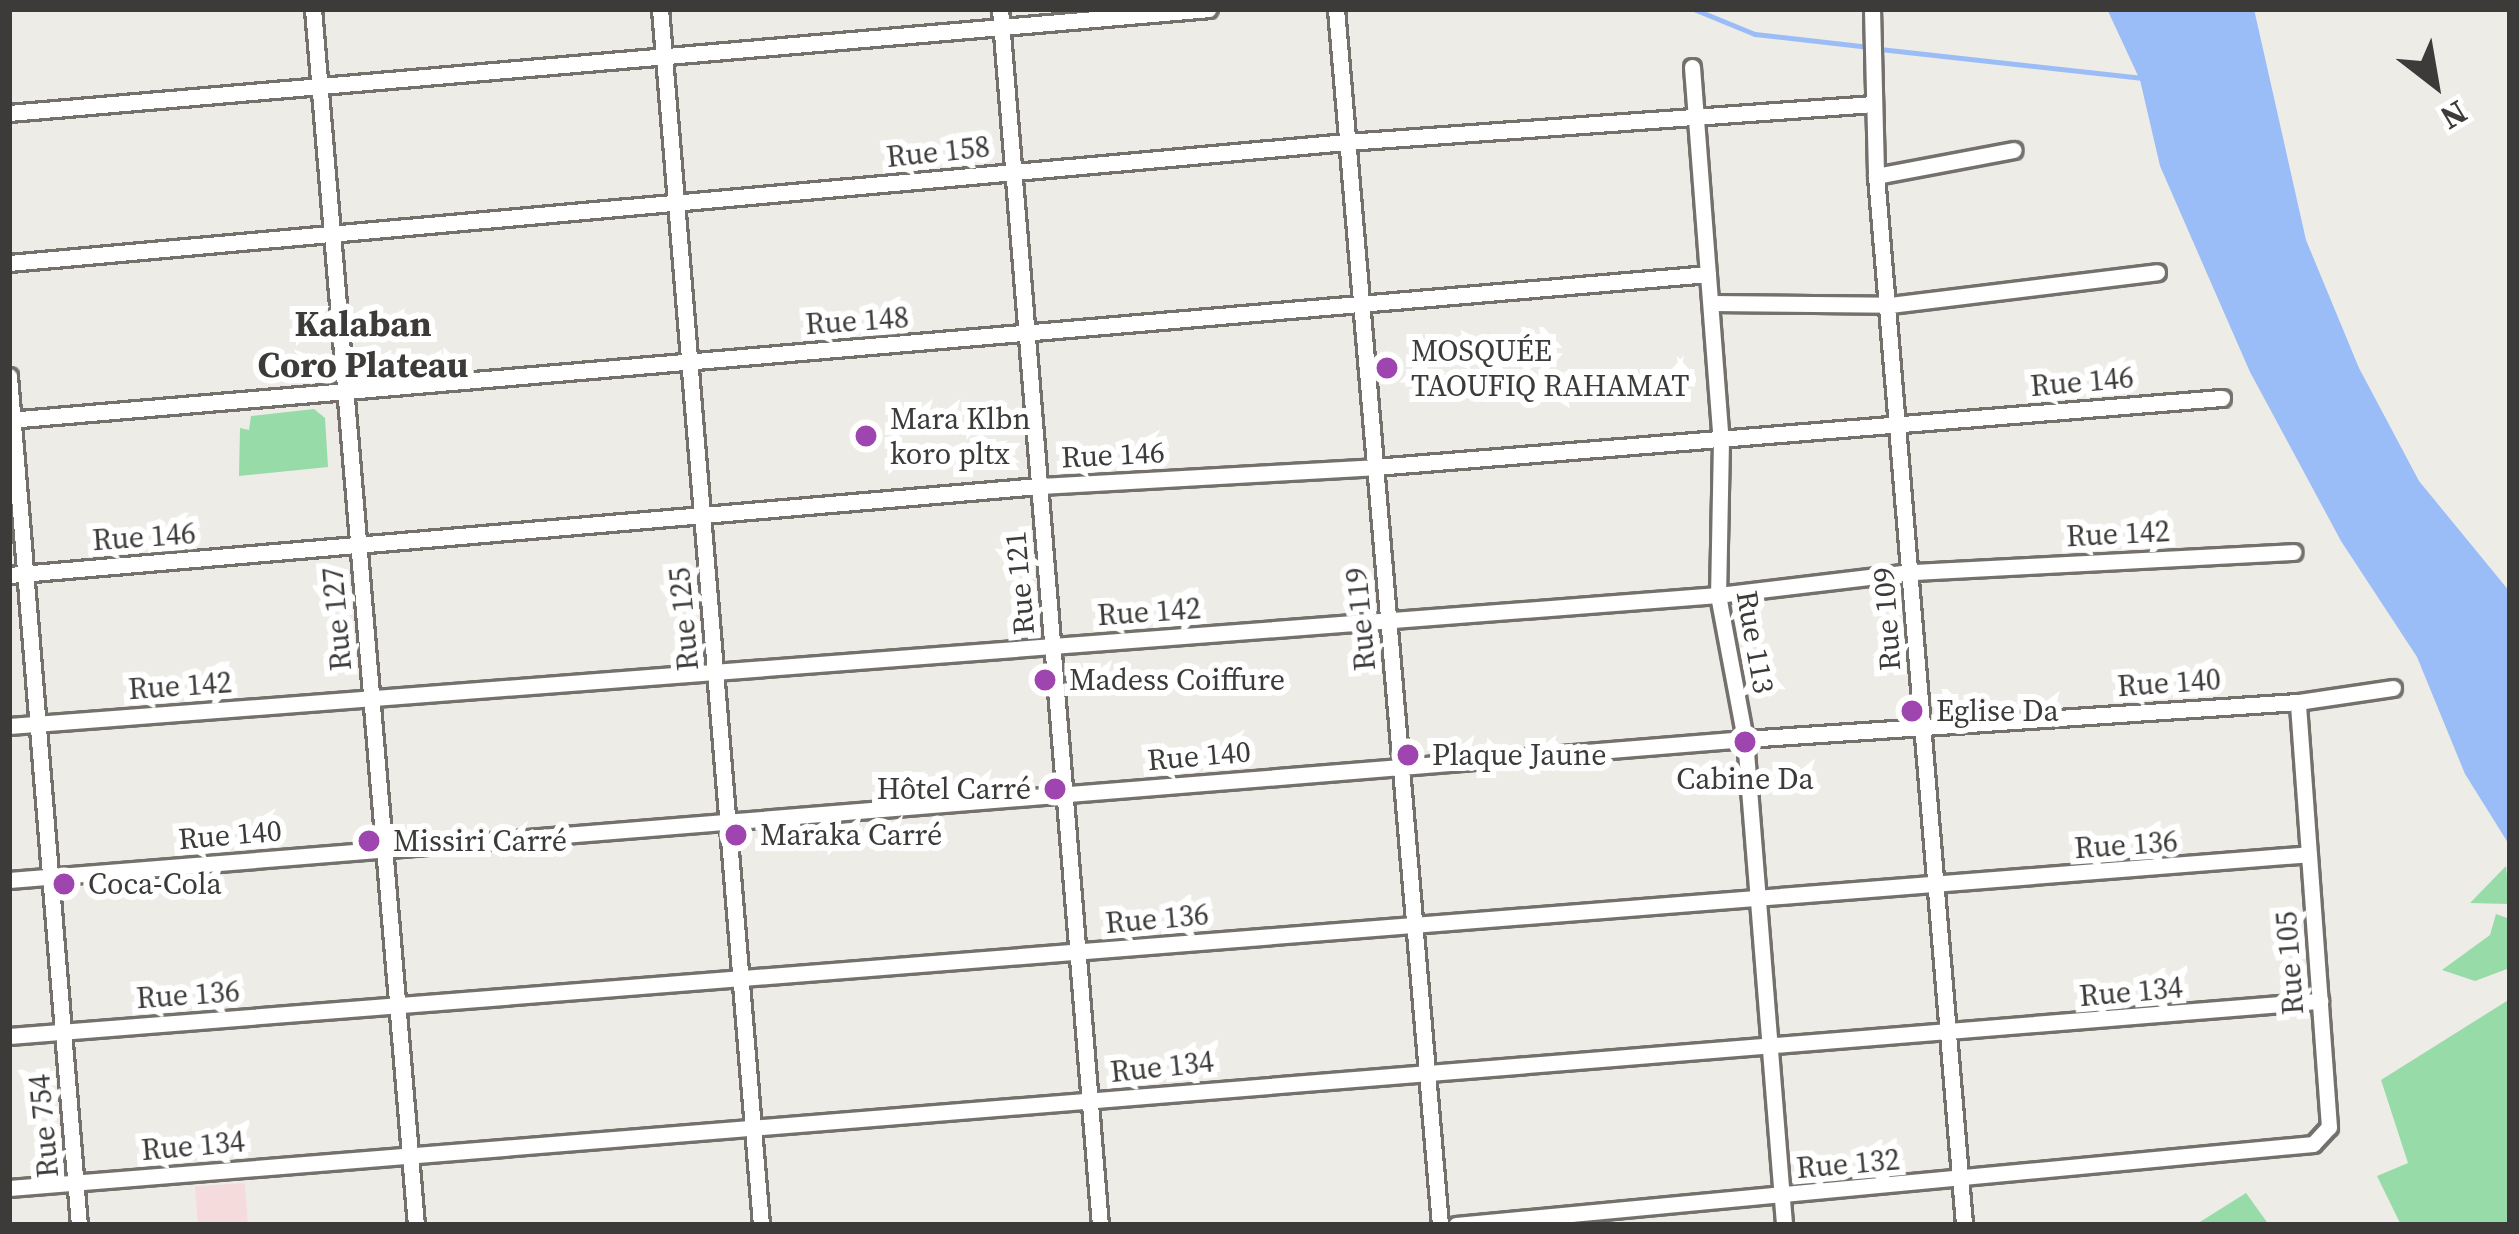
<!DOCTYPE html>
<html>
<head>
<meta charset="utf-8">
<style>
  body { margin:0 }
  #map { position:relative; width:2519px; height:1234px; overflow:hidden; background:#eeece7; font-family:"Source Serif 4",serif }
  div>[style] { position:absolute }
  .commercial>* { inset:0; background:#f6dbdc; transform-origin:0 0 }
  .green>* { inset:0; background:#96dba8 }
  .water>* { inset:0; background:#9bbdf7 }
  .stream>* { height:4.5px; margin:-2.25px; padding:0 2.25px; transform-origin:2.25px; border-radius:2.25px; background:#9bbdf7 }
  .roads { filter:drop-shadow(3px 0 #74716d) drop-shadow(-3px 0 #74716d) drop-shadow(0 3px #74716d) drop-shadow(0 -3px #74716d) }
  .street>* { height:15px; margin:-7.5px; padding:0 7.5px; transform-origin:7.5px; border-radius:7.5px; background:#fff }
  .dots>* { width:33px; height:33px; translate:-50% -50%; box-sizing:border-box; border:6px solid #fff; border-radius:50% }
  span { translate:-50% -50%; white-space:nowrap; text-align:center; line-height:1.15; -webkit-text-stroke:12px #fff; paint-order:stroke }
  .street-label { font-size:30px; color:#3c3b39 }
  .poi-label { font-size:30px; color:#3c3b39 }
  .left { translate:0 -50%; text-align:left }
  .right { translate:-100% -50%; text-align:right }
  .quarter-label { font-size:36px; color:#3c3b39; font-weight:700 }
  .frame { position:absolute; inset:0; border:12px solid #3c3b39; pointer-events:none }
  .north { position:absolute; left:2375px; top:24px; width:120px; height:120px; -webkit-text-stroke:9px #fff; paint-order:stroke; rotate:149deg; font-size:33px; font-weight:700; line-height:48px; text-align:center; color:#3c3b39 }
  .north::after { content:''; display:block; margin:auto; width:42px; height:54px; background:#3c3b39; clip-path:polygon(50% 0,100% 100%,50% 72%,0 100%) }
</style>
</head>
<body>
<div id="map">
  <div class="commercial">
    <i style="left:245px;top:1183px;width:42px;height:50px;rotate:86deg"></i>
  </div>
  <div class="green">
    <i style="clip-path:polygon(314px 409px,325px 418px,328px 467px,239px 476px,240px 428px,249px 430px,251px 416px)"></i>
    <i style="clip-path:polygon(2506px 866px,2510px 904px,2470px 903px)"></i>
    <i style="clip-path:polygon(2496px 914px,2510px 919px,2510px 974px,2507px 969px,2475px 981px,2442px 970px,2490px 935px)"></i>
    <i style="clip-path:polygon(2510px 999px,2510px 1225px,2401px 1225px,2377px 1176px,2408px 1163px,2381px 1080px)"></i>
    <i style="clip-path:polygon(2246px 1193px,2269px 1225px,2195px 1225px)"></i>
  </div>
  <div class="water">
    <i style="clip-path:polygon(2107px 9px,2254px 9px,2306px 240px,2359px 368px,2419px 481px,2510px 592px,2510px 846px,2465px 774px,2417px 657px,2341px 541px,2250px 372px,2160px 166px,2140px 80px)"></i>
  </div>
  <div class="stream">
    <i style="left:1694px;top:9px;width:66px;rotate:22.3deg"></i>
    <i style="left:1755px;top:34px;width:115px;rotate:6.5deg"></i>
    <i style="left:1880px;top:49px;width:264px;rotate:6.3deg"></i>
  </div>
  <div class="roads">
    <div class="street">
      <i style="left:313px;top:9px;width:1220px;rotate:85.16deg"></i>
      <i style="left:660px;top:9px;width:1220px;rotate:85.25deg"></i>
      <i style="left:1000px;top:9px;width:1220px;rotate:85.3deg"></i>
      <i style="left:1336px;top:9px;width:1220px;rotate:85.11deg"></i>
      <i style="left:1872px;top:9px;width:167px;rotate:88.6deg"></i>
      <i style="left:1876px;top:176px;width:1053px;rotate:85.2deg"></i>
      <i style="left:1692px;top:67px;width:375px;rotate:85.6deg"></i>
      <i style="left:1721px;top:441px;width:154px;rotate:91.1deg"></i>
      <i style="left:1718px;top:595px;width:147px;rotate:79.4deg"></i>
      <i style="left:1745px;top:739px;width:488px;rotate:85.4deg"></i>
      <i style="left:9px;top:113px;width:1204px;rotate:-4.95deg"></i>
      <i style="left:1876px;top:176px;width:140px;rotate:-10.7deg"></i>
      <i style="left:9px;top:263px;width:1343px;rotate:-5.17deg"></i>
      <i style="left:1347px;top:142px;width:527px;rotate:-4.13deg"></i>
      <i style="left:1711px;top:303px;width:179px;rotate:0.6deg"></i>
      <i style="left:1890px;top:305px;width:269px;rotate:-7deg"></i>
      <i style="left:9px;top:376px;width:852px;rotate:85.29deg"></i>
      <i style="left:9px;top:420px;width:1705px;rotate:-4.91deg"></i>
      <i style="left:9px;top:575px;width:1034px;rotate:-4.94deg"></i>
      <i style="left:1039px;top:486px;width:337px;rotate:-3.2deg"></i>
      <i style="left:1375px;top:467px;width:850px;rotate:-4.66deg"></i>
      <i style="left:9px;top:726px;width:1714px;rotate:-4.38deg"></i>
      <i style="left:1718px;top:595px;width:195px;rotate:-6.8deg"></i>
      <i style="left:1912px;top:572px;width:382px;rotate:-3deg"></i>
      <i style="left:9px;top:880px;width:1742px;rotate:-4.64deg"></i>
      <i style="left:1745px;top:739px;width:554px;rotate:-3.83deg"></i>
      <i style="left:2298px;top:702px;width:96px;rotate:-8.4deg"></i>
      <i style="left:9px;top:1036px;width:2307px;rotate:-4.52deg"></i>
      <i style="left:9px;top:1188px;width:2319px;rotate:-4.63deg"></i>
      <i style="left:1456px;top:1225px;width:861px;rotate:-5.4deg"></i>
      <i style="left:2313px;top:1144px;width:23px;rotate:-47deg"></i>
      <i style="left:2329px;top:1127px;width:426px;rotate:-94.2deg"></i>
    </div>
  </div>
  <div class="dots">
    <i style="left:1387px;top:368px;background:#9f45b0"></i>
    <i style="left:866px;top:436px;background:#9f45b0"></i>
    <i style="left:1045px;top:680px;background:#9f45b0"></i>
    <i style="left:1912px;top:711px;background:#9f45b0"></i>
    <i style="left:1745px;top:742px;background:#9f45b0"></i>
    <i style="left:1408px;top:755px;background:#9f45b0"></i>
    <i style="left:1055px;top:789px;background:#9f45b0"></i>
    <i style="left:736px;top:835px;background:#9f45b0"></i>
    <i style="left:369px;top:841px;background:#9f45b0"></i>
    <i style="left:64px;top:884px;background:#9f45b0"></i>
  </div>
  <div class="street-label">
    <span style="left:938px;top:152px;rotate:-6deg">Rue 158</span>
    <span style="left:857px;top:321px;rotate:-4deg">Rue 148</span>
    <span style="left:2082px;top:382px;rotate:-5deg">Rue 146</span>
    <span style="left:1113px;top:455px;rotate:-3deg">Rue 146</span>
    <span style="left:2118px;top:534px;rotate:-3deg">Rue 142</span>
    <span style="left:144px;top:537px;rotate:-4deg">Rue 146</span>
    <span style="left:1020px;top:583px;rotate:-95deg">Rue 121</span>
    <span style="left:1149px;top:612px;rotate:-4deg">Rue 142</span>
    <span style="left:337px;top:619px;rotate:-95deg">Rue 127</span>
    <span style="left:684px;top:619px;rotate:-95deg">Rue 125</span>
    <span style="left:1361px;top:619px;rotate:-95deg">Rue 119</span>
    <span style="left:1887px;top:619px;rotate:-94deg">Rue 109</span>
    <span style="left:1755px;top:642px;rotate:80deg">Rue 113</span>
    <span style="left:2169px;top:683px;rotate:-4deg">Rue 140</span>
    <span style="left:180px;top:686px;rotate:-4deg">Rue 142</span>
    <span style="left:1199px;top:756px;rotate:-5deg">Rue 140</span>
    <span style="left:230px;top:835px;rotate:-5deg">Rue 140</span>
    <span style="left:2126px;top:845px;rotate:-4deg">Rue 136</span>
    <span style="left:1157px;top:919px;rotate:-5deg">Rue 136</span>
    <span style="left:2290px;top:963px;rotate:-94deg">Rue 105</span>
    <span style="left:2131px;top:992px;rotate:-5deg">Rue 134</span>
    <span style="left:188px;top:995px;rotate:-4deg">Rue 136</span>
    <span style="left:1162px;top:1067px;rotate:-6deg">Rue 134</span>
    <span style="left:44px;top:1126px;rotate:-95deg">Rue 754</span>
    <span style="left:193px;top:1146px;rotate:-5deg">Rue 134</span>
    <span style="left:1848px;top:1164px;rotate:-5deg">Rue 132</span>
  </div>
  <div class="poi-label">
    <span class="left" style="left:1411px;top:368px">MOSQUÉE<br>TAOUFIQ RAHAMAT</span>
    <span class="left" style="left:890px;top:436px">Mara Klbn<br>koro pltx</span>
    <span class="left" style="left:1069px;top:680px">Madess Coiffure</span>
    <span class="left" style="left:1936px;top:711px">Eglise Da</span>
    <span class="left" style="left:1432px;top:755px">Plaque Jaune</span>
    <span style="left:1745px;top:779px">Cabine Da</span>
    <span class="right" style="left:1031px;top:789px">Hôtel Carré</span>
    <span class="left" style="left:760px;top:835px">Maraka Carré</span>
    <span class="left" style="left:393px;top:841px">Missiri Carré</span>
    <span class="left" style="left:88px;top:884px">Coca-Cola</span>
  </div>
  <div class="quarter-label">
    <span style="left:363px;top:344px">Kalaban<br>Coro Plateau</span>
  </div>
  <div class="frame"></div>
  <div class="north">N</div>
</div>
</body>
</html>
